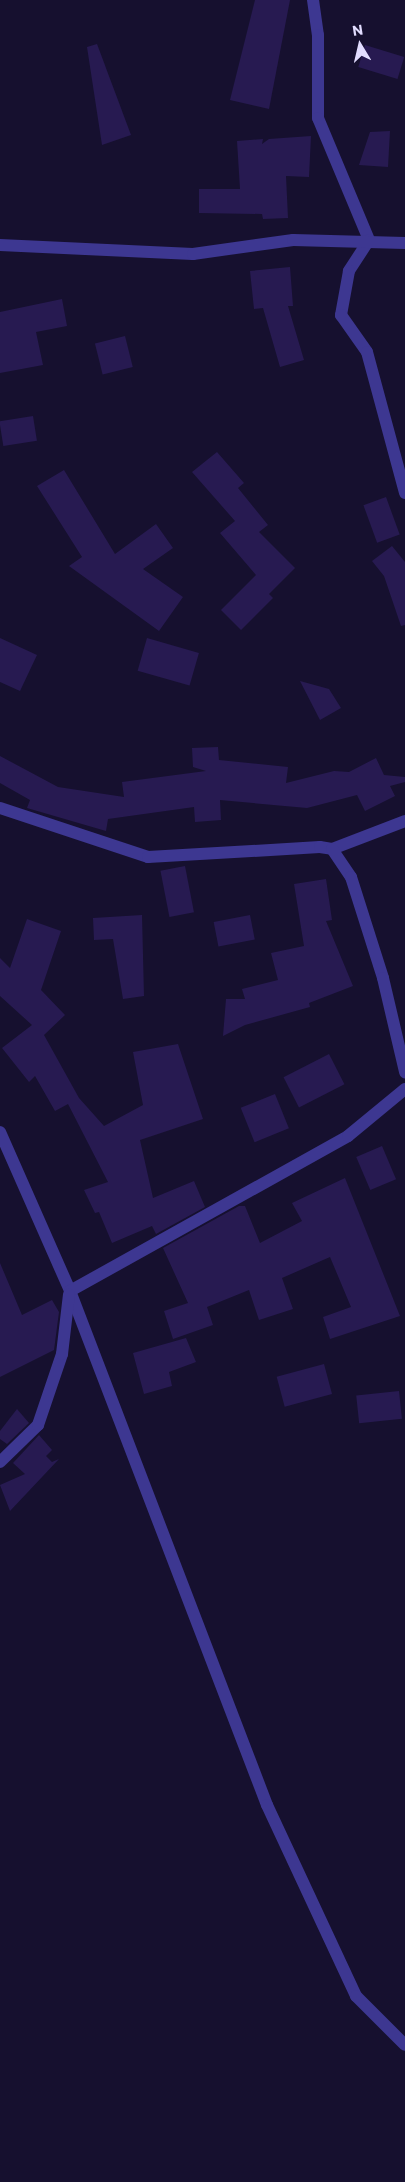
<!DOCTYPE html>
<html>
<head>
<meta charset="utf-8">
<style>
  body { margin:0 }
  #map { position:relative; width:405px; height:2182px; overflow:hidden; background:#16102f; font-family:Commissioner,sans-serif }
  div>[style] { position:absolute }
  .building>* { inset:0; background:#271a51; transform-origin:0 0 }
  .minor>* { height:12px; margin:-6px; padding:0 6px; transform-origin:6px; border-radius:6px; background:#3d3791 }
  span { translate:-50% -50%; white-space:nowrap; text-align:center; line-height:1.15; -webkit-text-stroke:4.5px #16102f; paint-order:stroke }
  .north { position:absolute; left:335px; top:20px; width:50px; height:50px; -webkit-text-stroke:4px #16102f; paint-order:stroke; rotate:351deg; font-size:14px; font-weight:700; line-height:20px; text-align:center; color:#e2ddff }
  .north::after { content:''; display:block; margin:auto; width:18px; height:22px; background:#e2ddff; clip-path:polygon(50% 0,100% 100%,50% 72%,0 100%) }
</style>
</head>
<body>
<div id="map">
  <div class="building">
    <i style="clip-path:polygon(255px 0,290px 0,269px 109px,230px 100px)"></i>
    <i style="clip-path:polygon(97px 44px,131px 135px,102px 145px,87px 47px)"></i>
    <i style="left:365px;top:45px;width:41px;height:23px;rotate:17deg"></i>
    <i style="clip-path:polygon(390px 131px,388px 167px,359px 165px,370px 132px)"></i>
    <i style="clip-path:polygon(311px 136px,309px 177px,286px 176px,288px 218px,263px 219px,262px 214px,199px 213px,199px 189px,240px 189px,237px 141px,263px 139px,262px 144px,269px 139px)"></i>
    <i style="clip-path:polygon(290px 267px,293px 306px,288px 306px,304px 360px,280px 367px,263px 308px,254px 309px,250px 271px)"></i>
    <i style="clip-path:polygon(62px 299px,67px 326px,36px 332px,43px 365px,0 373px,0 312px)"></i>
    <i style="left:125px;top:336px;width:32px;height:31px;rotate:76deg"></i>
    <i style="left:33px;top:416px;width:25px;height:34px;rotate:81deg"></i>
    <i style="clip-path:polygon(217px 452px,244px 483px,238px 488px,268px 525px,259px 532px,295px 568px,269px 594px,273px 598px,241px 630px,221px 610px,256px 575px,220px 533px,235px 521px,192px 472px)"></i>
    <i style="clip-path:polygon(64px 470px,115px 554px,156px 524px,173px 548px,143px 569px,183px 597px,159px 631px,69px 566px,82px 557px,37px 486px)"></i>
    <i style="left:386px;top:497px;width:40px;height:24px;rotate:70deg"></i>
    <i style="clip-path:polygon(392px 546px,405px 562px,405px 625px,401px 626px,384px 576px,372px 561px)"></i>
    <i style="clip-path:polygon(0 638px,37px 655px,20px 691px,0 682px)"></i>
    <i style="left:147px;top:638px;width:54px;height:34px;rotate:16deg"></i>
    <i style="clip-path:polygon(300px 681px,329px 689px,341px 708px,320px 720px)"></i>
    <i style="clip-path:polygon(218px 747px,219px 760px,288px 767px,286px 783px,334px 771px,349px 772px,376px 758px,384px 775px,405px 777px,405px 782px,390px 786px,395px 796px,365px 811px,357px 795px,307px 808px,220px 800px,221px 820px,195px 822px,194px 807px,108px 819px,106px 831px,27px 808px,30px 800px,0 783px,0 756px,58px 787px,124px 797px,122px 782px,206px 771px,193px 767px,192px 748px)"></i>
    <i style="left:185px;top:866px;width:47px;height:25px;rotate:79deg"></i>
    <i style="clip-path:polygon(326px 879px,332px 920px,326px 921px,353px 986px,309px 1003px,310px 1007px,245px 1025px,223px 1036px,226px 999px,245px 999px,242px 989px,278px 980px,271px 953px,304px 946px,294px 884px)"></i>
    <i style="clip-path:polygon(142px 915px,144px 996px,123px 999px,113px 939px,94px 940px,93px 918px)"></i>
    <i style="left:250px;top:915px;width:25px;height:37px;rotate:79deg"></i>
    <i style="clip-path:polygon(27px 919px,61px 931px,41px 990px,65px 1015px,44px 1035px,79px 1098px,104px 1126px,143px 1105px,133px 1052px,178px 1044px,203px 1119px,140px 1140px,153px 1198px,194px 1181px,205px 1207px,156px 1234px,152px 1226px,112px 1243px,99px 1212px,95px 1213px,84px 1190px,108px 1182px,68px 1104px,55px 1111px,35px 1076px,29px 1082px,2px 1048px,32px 1025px,0 996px,0 958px,10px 968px)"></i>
    <i style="left:329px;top:1054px;width:34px;height:51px;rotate:63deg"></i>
    <i style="left:275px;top:1094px;width:37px;height:37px;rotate:68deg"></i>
    <i style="left:382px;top:1146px;width:36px;height:28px;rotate:67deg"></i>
    <i style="clip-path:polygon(345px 1178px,400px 1316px,330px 1339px,323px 1317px,351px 1307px,330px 1257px,282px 1278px,293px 1309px,259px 1320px,249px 1290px,207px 1307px,213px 1325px,173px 1339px,164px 1311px,188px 1303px,163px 1248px,239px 1206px,245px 1206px,260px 1243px,302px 1221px,292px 1203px)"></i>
    <i style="clip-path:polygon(0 1263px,22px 1315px,52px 1300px,59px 1312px,54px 1350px,0 1377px)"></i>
    <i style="clip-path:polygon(186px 1338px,196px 1362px,169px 1372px,172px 1386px,144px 1394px,133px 1353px)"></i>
    <i style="left:324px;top:1364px;width:31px;height:49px;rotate:75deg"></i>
    <i style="left:399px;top:1391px;width:28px;height:43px;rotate:84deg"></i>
    <i style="clip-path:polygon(17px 1409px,29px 1423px,7px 1444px,0 1439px,0 1431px)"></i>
    <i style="clip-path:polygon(39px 1435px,52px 1450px,46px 1456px,52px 1462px,59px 1459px,10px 1511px,0 1485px,25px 1474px,13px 1463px)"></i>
  </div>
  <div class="minor">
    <i style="left:313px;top:0;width:35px;rotate:82deg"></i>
    <i style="left:318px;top:35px;width:83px;rotate:90deg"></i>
    <i style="left:318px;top:118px;width:132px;rotate:67.3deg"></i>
    <i style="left:369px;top:240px;width:37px;rotate:123deg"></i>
    <i style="left:349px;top:271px;width:45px;rotate:100.3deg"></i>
    <i style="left:341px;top:315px;width:45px;rotate:54.9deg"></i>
    <i style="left:367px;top:352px;width:146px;rotate:74.9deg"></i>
    <i style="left:0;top:245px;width:193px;rotate:2.7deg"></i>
    <i style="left:193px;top:254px;width:101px;rotate:-8deg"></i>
    <i style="left:293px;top:240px;width:112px;rotate:1.5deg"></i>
    <i style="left:0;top:808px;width:156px;rotate:18.3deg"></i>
    <i style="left:148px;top:857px;width:172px;rotate:-3.3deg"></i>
    <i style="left:320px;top:847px;width:12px;rotate:9deg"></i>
    <i style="left:332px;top:849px;width:78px;rotate:-21deg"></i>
    <i style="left:332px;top:849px;width:34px;rotate:56deg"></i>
    <i style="left:351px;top:877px;width:106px;rotate:72.4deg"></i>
    <i style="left:383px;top:978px;width:97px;rotate:76.8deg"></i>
    <i style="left:0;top:1132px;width:174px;rotate:66.2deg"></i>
    <i style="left:70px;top:1291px;width:550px;rotate:69.03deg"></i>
    <i style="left:267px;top:1805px;width:211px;rotate:65deg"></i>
    <i style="left:356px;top:1996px;width:69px;rotate:45deg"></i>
    <i style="left:70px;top:1291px;width:318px;rotate:-29.1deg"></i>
    <i style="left:348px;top:1136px;width:74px;rotate:-39.5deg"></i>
    <i style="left:0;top:1462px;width:53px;rotate:-44.2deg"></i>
    <i style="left:38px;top:1425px;width:75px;rotate:-71.3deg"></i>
    <i style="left:62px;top:1354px;width:60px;rotate:-83.3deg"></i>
  </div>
  <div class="north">N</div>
</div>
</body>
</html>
